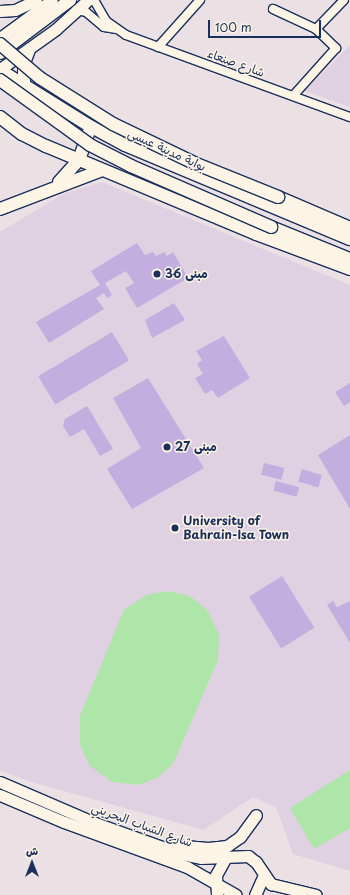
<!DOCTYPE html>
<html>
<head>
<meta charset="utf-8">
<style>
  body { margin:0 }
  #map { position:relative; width:350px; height:895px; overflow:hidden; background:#ebe0e3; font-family:"Playpen Sans","Playpen Sans Arabic",sans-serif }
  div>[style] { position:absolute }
  .built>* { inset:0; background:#dfd1e2 }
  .green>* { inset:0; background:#aee5a8 }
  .building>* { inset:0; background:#c3afdf; transform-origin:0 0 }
  .roads { filter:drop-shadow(1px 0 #1b2f5e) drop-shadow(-1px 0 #1b2f5e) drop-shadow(0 1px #1b2f5e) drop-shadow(0 -1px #1b2f5e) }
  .street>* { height:8px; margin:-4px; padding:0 4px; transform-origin:4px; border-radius:4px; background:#fcf5e5 }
  .secondary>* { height:11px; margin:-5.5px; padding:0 5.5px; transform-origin:5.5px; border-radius:5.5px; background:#fcf5e5 }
  .primary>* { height:12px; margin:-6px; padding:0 6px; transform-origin:6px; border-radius:6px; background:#fcf5e5 }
  .bridges { filter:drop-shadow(1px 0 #1b2f5e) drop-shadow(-1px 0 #1b2f5e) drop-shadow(0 1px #1b2f5e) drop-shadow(0 -1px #1b2f5e) }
  .primary-bridge>* { height:12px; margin:-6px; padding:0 6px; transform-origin:6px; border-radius:6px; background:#fcf5e5 }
  .dots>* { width:11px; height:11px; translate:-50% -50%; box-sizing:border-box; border:2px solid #fcf5e5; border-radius:50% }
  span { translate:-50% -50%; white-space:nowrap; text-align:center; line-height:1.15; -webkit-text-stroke:3px #fcf5e5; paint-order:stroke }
  .street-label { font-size:12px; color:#1b2f5e }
  .poi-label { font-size:12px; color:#1b2f5e; font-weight:700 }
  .left { translate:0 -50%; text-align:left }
  .north { position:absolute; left:12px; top:843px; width:40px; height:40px; -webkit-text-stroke:3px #fcf5e5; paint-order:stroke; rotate:0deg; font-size:11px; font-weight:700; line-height:16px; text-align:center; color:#1b2f5e }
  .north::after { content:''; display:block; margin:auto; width:14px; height:18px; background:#1b2f5e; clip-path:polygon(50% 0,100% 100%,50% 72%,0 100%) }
  .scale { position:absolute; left:208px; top:20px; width:113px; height:18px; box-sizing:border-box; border:2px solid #1b2f5e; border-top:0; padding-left:5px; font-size:12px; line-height:14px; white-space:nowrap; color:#1b2f5e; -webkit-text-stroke:3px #fcf5e5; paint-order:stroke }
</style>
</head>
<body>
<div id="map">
  <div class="built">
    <i style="clip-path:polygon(350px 45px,350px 107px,305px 91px)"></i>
    <i style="clip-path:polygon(102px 182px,350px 285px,350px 871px,293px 854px,276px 807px,253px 797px,204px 830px,28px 781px,0 770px,0 232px,63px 194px)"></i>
  </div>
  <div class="green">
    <i style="clip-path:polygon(169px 591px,190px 596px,207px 610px,219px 634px,218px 660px,173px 764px,157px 778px,137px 785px,112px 782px,90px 766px,80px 745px,80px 715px,124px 610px,146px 595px)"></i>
    <i style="clip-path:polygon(350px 770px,350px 828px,314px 849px,290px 808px)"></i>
  </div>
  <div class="building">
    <i style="clip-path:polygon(137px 243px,145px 255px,153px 252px,156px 256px,164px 252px,167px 256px,173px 252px,188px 278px,137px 308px,125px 288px,134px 283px,126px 271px,105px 283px,112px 295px,107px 298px,104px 293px,96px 298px,104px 309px,49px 343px,36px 322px,100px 285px,91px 271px)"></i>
    <i style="clip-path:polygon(174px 303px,185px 320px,152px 338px,145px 320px)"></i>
    <i style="left:112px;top:332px;width:33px;height:86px;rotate:59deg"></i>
    <i style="clip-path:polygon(224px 336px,250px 378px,218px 398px,212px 390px,205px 394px,195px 378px,203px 374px,197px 364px,202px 360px,196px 351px)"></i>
    <i style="clip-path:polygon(148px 378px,204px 468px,132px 509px,107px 469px,141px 448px,113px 398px)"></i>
    <i style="clip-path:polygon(350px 383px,350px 402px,344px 406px,335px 392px)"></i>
    <i style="clip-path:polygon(87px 406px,113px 449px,100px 456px,84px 429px,70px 437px,63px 426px,65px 419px)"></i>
    <i style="clip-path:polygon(350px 435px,350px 509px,318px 455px)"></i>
    <i style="left:264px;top:463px;width:21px;height:12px;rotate:14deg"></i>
    <i style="left:302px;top:469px;width:21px;height:13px;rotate:17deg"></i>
    <i style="left:276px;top:481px;width:24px;height:10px;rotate:15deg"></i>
    <i style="left:282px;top:576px;width:61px;height:39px;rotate:58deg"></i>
    <i style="clip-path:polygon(333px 601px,337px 607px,350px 601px,350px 643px,327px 605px)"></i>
  </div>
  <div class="roads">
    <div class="street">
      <i style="left:94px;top:0;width:24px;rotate:60deg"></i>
      <i style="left:106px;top:21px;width:24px;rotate:35deg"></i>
      <i style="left:126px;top:35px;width:239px;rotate:20.1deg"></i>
      <i style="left:273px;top:9px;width:47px;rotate:24.9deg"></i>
      <i style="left:316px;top:29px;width:28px;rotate:44deg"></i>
      <i style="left:336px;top:48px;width:64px;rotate:131.9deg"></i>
      <i style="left:76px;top:10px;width:10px;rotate:11deg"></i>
      <i style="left:86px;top:12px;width:23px;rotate:40deg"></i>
      <i style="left:104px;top:27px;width:11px;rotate:10deg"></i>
      <i style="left:316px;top:29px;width:40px;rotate:-46deg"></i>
      <i style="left:158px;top:47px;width:63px;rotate:-48.2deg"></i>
    </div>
    <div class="secondary">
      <i style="left:0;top:11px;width:15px;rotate:-4deg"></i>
      <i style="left:15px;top:10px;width:23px;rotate:-25deg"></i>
      <i style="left:0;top:38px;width:64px;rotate:-36.2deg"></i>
      <i style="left:0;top:69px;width:69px;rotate:-35.5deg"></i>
      <i style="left:56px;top:29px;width:43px;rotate:-42.2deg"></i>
      <i style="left:0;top:782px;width:103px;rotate:23.3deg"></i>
      <i style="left:95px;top:823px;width:92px;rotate:19.6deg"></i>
      <i style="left:182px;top:854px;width:19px;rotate:12deg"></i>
      <i style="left:201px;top:858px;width:47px;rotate:-2.4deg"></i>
      <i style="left:248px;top:856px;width:10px;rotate:37deg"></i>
      <i style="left:256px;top:862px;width:27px;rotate:56deg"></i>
      <i style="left:271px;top:884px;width:46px;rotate:13.7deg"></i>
      <i style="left:0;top:795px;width:69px;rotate:22.9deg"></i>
      <i style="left:64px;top:822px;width:131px;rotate:20.1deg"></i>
      <i style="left:187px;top:867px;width:56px;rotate:29.7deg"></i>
      <i style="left:173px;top:845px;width:35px;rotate:5deg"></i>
      <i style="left:208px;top:848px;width:19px;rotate:-6deg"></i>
      <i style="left:227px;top:846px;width:16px;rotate:-35deg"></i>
      <i style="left:240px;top:837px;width:27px;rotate:-54deg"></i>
      <i style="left:217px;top:895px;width:20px;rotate:-93deg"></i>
      <i style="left:216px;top:875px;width:21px;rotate:-61deg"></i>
      <i style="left:255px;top:895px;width:22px;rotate:-66deg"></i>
    </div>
    <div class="primary">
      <i style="left:0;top:53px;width:88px;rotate:-37.1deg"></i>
      <i style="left:0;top:70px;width:104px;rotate:32deg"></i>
      <i style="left:88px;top:125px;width:42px;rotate:28.4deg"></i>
      <i style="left:125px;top:145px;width:244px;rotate:22.7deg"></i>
      <i style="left:24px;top:85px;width:22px;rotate:-90deg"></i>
      <i style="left:24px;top:63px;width:14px;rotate:-69deg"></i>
      <i style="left:0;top:117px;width:28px;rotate:38deg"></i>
      <i style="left:22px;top:134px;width:27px;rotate:27deg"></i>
      <i style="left:46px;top:146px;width:228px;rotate:22.7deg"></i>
      <i style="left:256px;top:234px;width:100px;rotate:20.4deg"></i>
      <i style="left:59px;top:182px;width:30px;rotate:-48deg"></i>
      <i style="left:79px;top:160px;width:28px;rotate:-71deg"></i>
      <i style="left:278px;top:197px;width:78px;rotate:23.3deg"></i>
      <i style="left:0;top:209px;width:109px;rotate:-20.9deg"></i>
      <i style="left:271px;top:227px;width:85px;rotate:22.1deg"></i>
    </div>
  </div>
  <div class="bridges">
    <div class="primary-bridge">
      <i style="left:0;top:44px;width:52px;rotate:40.4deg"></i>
      <i style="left:40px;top:78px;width:86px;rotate:32.2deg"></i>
      <i style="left:113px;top:124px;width:90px;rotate:25.7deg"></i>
      <i style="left:194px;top:163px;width:91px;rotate:22deg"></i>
      <i style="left:0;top:80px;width:111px;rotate:35.8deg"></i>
      <i style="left:90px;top:145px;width:46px;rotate:27.1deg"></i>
      <i style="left:131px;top:166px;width:153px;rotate:23.5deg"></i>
    </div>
  </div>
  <div class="dots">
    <i style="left:157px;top:274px;background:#1b2f5e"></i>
    <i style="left:167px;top:447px;background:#1b2f5e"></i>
    <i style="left:175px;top:528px;background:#1b2f5e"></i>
  </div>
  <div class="street-label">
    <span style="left:236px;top:63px;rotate:20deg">شارع صنعاء</span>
    <span style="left:167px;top:150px;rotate:25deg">بوابة مدينة عيسى</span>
    <span style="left:142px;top:825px;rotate:20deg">شارع الشباب البحريني</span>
  </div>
  <div class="poi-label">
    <span class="left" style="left:165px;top:274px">مبنى 36</span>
    <span class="left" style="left:175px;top:447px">مبنى 27</span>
    <span class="left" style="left:183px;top:528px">University of<br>Bahrain-Isa Town</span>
  </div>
  <div class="north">ش</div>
  <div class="scale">100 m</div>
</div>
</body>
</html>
